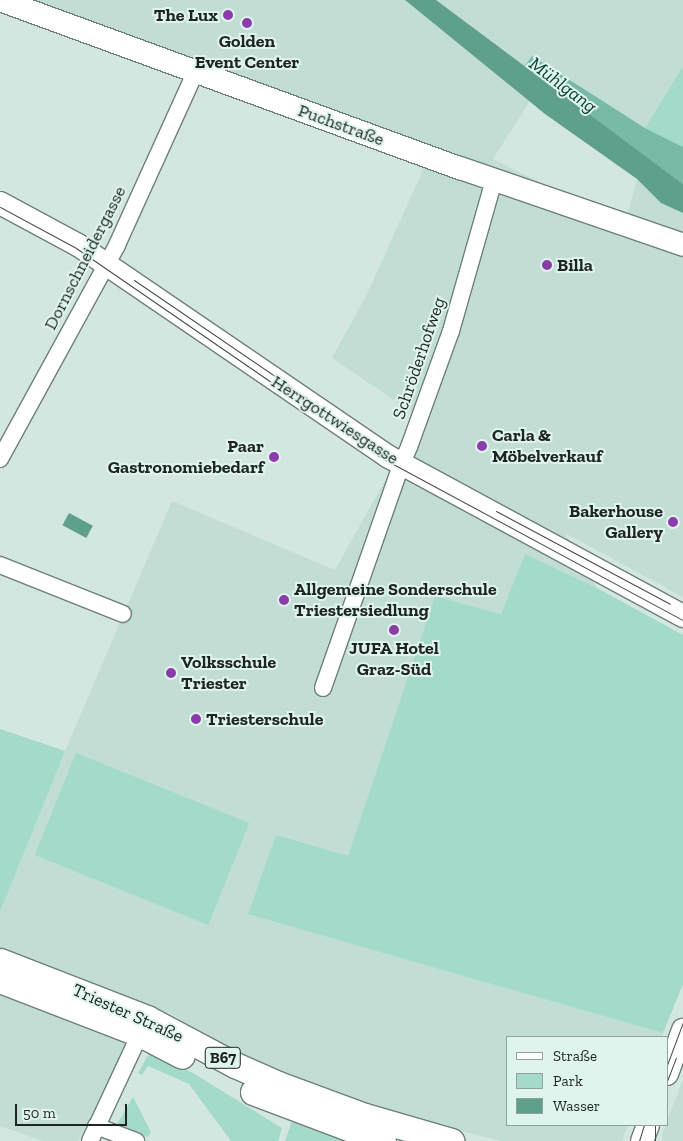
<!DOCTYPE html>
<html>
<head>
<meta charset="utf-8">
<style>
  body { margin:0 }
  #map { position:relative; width:683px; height:1141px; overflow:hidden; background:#d3e7e0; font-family:"Zilla Slab",serif }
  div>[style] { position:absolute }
  .built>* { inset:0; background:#c2ded4 }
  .green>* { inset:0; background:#a3dac9; transform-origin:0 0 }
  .forest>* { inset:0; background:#78baa7 }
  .water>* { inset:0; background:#5fa08d; transform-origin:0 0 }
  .roads { filter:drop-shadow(1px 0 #6d7f79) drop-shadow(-1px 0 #6d7f79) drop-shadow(0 1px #6d7f79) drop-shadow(0 -1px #6d7f79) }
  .street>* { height:16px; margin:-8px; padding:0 8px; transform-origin:8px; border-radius:8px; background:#fff }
  .secondary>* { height:22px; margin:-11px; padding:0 11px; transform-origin:11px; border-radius:11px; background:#fff }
  .primary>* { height:25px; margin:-12.5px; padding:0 12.5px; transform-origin:12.5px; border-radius:12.5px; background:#fff }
  .tram>* { height:1px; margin:-0.5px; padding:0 0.5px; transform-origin:0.5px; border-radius:0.5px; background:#424b48 }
  .dots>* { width:14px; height:14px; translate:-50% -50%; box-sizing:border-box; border:2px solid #e0f4ee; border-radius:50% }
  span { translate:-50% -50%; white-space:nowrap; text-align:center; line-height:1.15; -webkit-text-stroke:4px #e0f4ee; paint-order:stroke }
  .shield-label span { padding:1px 4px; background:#e0f4ee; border:1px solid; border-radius:4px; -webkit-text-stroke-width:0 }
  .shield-label { font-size:16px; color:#1d2422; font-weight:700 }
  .poi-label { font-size:18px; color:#1d2422; font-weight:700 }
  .right { translate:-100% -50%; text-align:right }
  .left { translate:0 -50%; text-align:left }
  .street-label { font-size:18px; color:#1d2422 }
  .water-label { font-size:19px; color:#054235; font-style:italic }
  .legend { position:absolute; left:506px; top:1036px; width:162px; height:90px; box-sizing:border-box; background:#e0f4ee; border:1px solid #92a19c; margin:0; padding:6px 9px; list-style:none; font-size:15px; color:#1d2422 }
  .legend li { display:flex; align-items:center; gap:10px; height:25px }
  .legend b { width:25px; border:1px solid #92a19c }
  .scale { position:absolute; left:15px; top:1104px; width:112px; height:22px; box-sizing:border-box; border:2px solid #1d2422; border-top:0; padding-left:6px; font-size:15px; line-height:18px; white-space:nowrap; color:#1d2422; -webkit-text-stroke:4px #e0f4ee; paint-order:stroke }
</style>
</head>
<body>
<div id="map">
  <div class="built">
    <i style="clip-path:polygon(0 0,405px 0,530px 101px,493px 159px,561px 193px,627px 215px,637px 179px,661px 203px,683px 213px,683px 597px,565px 533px,597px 588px,525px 554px,501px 614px,435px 596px,348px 856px,248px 913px,663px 1033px,661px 1037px,507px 1037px,507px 1125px,628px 1125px,622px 1141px,501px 1141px,396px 1115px,225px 1050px,172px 1014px,149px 1006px,78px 1141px,43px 1141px,0 1126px,0 912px,65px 751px,172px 501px,335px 570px,420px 418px,332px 358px,367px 294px,423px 170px,393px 133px)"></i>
    <i style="clip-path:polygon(436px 0,683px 0,683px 66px,645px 128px,532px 57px,524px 67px)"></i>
    <i style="clip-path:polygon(683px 1079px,683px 1141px,662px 1141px,662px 1135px)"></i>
  </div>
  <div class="green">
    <i style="clip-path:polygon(683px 66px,683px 147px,645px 128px)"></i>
    <i style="clip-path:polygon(525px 554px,597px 588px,683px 635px,683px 984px,663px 1033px,248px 914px,276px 835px,348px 856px,435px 596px,501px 614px)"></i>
    <i style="clip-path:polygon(0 729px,65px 751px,0 912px)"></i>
    <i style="left:76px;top:753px;width:187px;height:110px;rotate:22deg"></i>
    <i style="clip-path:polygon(154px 1054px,193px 1073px,282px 1128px,278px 1141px,231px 1141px,189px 1084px,148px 1066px,142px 1075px,138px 1073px,148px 1055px)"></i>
    <i style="clip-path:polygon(133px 1097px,151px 1132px,148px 1137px,116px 1126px)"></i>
    <i style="clip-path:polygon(292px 1121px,333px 1137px,345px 1141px,285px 1141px)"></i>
  </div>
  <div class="forest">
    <i style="clip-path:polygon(532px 56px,645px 128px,683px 147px,683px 184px,524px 67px)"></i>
  </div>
  <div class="water">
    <i style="clip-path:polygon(405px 0,436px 0,683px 184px,683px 213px,661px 203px,637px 179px,545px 114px)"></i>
    <i style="left:69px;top:513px;width:27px;height:14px;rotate:28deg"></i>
  </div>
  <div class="roads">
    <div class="street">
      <i style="left:0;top:459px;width:244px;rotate:-61.3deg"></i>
      <i style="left:117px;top:245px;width:191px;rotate:-65.6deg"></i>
      <i style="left:0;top:565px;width:132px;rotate:21.7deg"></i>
      <i style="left:323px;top:688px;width:233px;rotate:-70.7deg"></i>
      <i style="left:400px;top:468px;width:23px;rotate:-67deg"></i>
      <i style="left:409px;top:447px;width:123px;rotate:-70.1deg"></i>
      <i style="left:451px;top:331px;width:157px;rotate:-74.1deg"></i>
      <i style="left:96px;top:1126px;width:43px;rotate:20.6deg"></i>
      <i style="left:90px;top:1141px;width:118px;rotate:-65deg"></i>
    </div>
    <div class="secondary">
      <i style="left:0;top:0;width:490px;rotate:20.1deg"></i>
      <i style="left:460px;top:168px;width:236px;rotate:19deg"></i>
      <i style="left:0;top:203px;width:89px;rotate:28.3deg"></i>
      <i style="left:78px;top:245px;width:376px;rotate:34.3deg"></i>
      <i style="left:389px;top:457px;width:334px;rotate:28.4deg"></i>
      <i style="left:667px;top:1074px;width:47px;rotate:-70deg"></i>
      <i style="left:642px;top:1141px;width:17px;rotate:-69deg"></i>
    </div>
    <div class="primary">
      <i style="left:0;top:961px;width:158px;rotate:21.2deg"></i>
      <i style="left:147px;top:1018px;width:100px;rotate:28.1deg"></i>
      <i style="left:235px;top:1065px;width:47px;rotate:23.8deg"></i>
      <i style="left:278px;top:1084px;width:93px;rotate:20.2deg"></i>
      <i style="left:365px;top:1116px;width:90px;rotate:16.2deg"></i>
      <i style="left:0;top:980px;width:150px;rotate:21.1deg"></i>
      <i style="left:140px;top:1034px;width:47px;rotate:27.6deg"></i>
      <i style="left:253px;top:1092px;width:139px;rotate:20.7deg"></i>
    </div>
  </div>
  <div class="tram">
    <i style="left:0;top:207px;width:86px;rotate:28.3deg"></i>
    <i style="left:76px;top:248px;width:369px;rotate:34.5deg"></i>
    <i style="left:380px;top:457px;width:344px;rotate:28.3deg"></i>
    <i style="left:134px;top:280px;width:298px;rotate:34.3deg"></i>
    <i style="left:496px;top:511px;width:197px;rotate:28.1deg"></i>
    <i style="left:667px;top:1065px;width:46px;rotate:-69.6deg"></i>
    <i style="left:667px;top:1081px;width:25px;rotate:-69deg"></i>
    <i style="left:655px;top:1125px;width:16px;rotate:90deg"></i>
    <i style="left:639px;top:1141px;width:17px;rotate:-73deg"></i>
  </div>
  <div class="dots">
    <i style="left:228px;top:15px;background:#8c3baa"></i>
    <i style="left:247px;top:23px;background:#8c3baa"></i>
    <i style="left:547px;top:265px;background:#8c3baa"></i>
    <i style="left:482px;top:446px;background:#8c3baa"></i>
    <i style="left:274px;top:457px;background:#8c3baa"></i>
    <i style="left:673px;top:522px;background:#8c3baa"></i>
    <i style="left:284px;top:600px;background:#8c3baa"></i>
    <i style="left:394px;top:630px;background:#8c3baa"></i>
    <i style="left:171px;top:673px;background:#8c3baa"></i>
    <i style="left:196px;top:719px;background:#8c3baa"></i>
  </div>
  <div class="shield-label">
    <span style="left:223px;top:1058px">B67</span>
  </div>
  <div class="poi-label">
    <span class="right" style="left:218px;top:15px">The Lux</span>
    <span style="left:247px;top:52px">Golden<br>Event Center</span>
    <span class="left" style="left:557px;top:265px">Billa</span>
    <span class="left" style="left:492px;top:446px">Carla &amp;<br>Möbelverkauf</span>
    <span class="right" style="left:264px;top:457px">Paar<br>Gastronomiebedarf</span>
    <span class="right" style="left:663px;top:522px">Bakerhouse<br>Gallery</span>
    <span class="left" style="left:294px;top:600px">Allgemeine Sonderschule<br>Triestersiedlung</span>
    <span style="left:394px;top:659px">JUFA Hotel<br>Graz-Süd</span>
    <span class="left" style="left:181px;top:673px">Volksschule<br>Triester</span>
    <span class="left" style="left:206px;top:719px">Triesterschule</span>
  </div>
  <div class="street-label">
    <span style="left:341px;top:125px;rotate:20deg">Puchstraße</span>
    <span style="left:85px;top:258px;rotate:-63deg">Dornschneidergasse</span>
    <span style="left:419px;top:358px;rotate:-71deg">Schröderhofweg</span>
    <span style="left:335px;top:420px;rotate:33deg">Herrgottwiesgasse</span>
    <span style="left:128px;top:1013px;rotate:24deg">Triester Straße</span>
  </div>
  <div class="water-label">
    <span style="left:563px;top:85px;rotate:37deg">Mühlgang</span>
  </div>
  <ul class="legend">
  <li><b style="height:6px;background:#fff"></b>Straße</li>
  <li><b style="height:14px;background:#a3dac9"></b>Park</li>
  <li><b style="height:14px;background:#5fa08d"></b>Wasser</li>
  </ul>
  <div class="scale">50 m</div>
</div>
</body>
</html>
